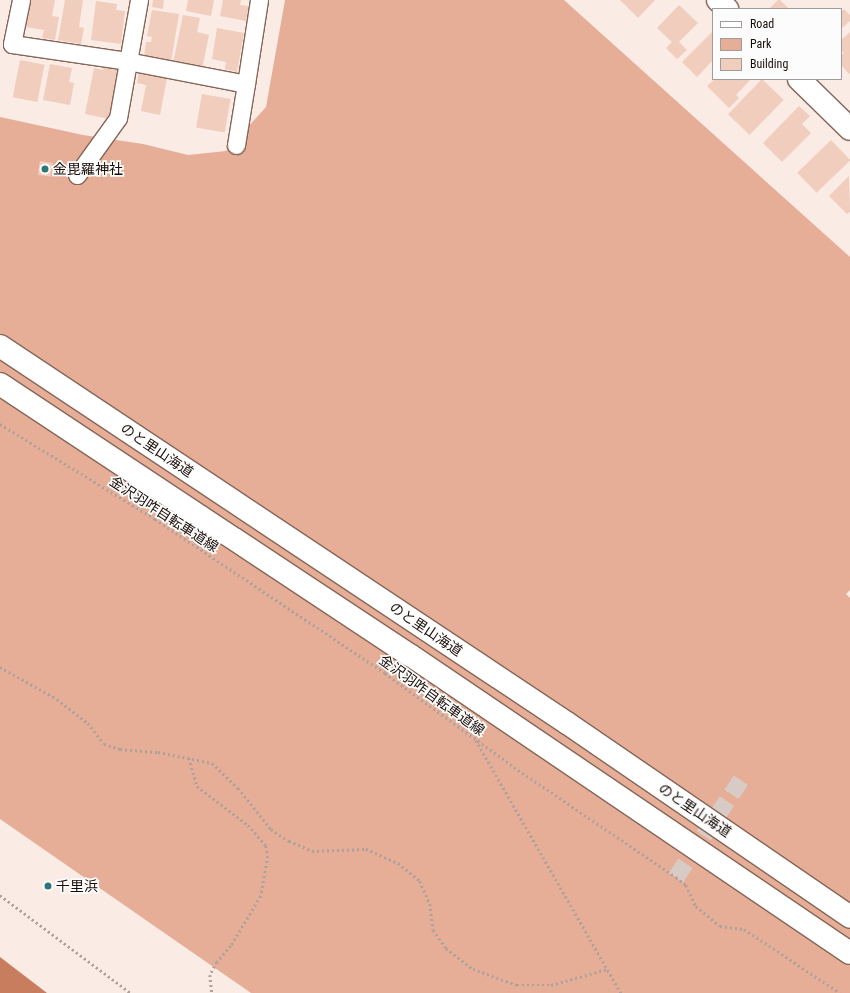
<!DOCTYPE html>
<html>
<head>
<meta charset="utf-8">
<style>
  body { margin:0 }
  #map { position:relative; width:850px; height:993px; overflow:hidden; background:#faebe5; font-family:"Roboto Condensed","Noto Sans JP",sans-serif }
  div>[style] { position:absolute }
  .green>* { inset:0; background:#e6ae97 }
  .water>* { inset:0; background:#c87e5e }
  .building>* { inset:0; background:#f1cdbd; transform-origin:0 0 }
  .minor-tunnel>* { height:17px; margin-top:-8.5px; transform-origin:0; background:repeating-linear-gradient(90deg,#d8cac4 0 17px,transparent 0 25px) }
  .path>* { height:2.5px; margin-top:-1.25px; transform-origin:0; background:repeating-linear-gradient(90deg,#aea09a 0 2px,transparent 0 5px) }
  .roads { filter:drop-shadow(1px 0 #856557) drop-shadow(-1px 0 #856557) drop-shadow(0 1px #856557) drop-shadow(0 -1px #856557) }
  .minor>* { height:17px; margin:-8.5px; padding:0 8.5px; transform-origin:8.5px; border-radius:8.5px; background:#fff }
  .tertiary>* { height:22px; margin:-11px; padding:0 11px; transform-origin:11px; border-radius:11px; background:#fff }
  .motorway>* { height:22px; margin:-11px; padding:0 11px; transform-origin:11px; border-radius:11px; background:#fff }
  .dots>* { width:11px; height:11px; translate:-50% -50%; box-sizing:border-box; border:2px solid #fcfcfc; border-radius:50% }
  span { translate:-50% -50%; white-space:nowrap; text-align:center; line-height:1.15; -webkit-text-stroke:3.5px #fcfcfc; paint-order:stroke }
  .poi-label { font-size:14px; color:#190d08 }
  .left { translate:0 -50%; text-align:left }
  .street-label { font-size:14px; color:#190d08 }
  .legend { position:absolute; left:712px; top:8px; width:130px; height:72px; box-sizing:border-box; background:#fcfcfc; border:1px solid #a19c9a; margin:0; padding:5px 7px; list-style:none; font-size:12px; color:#190d08 }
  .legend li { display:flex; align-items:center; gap:8px; height:20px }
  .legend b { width:20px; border:1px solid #a19c9a }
</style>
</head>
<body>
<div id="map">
  <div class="green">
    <i style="clip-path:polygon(285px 0,564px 0,850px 257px,850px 590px,846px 594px,850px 598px,850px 993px,251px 993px,0 819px,0 117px,83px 135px,143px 144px,188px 155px,226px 151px,266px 107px)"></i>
  </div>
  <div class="water">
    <i style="clip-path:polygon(0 957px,47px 993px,0 993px)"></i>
  </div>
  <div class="building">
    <i style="clip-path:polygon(31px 0,55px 0,52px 16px,59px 17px,55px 40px,42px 38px,44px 30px,26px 27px)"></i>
    <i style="clip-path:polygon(65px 0,83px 0,79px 27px,84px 28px,81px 44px,58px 40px)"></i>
    <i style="clip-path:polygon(153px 0,164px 0,163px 9px,152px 7px)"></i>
    <i style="clip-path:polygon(188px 0,214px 0,211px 16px,186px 11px)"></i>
    <i style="clip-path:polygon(223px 0,241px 0,240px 5px,249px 6px,246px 21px,220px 16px)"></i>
    <i style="clip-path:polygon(620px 0,655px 0,638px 18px)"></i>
    <i style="clip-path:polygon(778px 0,780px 0,789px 9px,769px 9px)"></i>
    <i style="clip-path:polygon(96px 1px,117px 4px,116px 10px,125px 11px,121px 44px,91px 40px)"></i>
    <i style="clip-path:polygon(679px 5px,698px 23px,679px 42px,687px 50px,677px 59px,666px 48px,672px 42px,657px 28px)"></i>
    <i style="clip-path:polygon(844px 9px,850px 15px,850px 21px,841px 29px,841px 12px)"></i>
    <i style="clip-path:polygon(152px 10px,179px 14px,171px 62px,144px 57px,146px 42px,151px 42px,152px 37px,147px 36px)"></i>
    <i style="clip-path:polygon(183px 15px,200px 18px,197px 32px,209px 35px,202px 69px,173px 63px)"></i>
    <i style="clip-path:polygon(217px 28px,244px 33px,237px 72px,225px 69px,226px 62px,212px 59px)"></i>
    <i style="clip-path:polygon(713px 31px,713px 60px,697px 77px,682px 62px)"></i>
    <i style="clip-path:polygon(850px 32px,850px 73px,849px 74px,841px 65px,841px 55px,844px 53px,841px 50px,841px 40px)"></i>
    <i style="left:20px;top:60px;width:25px;height:38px;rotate:11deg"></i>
    <i style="clip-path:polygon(104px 63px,119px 67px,109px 119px,85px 114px,94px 68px,103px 70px)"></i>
    <i style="clip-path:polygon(50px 64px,72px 68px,69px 82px,74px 83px,70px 105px,43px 100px)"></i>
    <i style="clip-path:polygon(139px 72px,167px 78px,160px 115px,141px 111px,146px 85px,137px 83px)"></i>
    <i style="clip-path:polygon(715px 79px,751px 79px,736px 95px,739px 98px,729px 108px,707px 86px)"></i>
    <i style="left:762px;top:79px;width:30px;height:49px;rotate:44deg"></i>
    <i style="left:202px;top:94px;width:29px;height:34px;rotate:10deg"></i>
    <i style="clip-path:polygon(799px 106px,810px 116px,802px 124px,811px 133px,782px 162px,763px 143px)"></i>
    <i style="left:831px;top:140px;width:28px;height:47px;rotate:46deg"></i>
    <i style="left:40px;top:161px;width:13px;height:14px;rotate:9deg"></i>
    <i style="clip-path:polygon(849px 176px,850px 212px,847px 214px,829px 196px)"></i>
  </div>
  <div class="minor-tunnel">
    <i style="left:676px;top:877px;width:119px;rotate:-56.3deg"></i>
  </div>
  <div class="path">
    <i style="left:0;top:424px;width:182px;rotate:31.5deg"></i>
    <i style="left:155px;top:519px;width:277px;rotate:33.8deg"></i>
    <i style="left:385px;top:673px;width:160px;rotate:36.1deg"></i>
    <i style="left:514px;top:767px;width:196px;rotate:34.2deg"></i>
    <i style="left:676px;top:877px;width:13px;rotate:39deg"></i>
    <i style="left:686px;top:885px;width:23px;rotate:65deg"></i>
    <i style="left:696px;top:906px;width:31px;rotate:40deg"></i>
    <i style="left:720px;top:926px;width:24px;rotate:7deg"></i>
    <i style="left:744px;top:929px;width:115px;rotate:33.7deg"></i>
    <i style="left:0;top:667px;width:65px;rotate:29.3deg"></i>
    <i style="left:57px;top:699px;width:39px;rotate:38deg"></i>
    <i style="left:88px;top:723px;width:26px;rotate:53deg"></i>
    <i style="left:104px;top:744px;width:17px;rotate:17deg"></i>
    <i style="left:120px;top:749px;width:38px;rotate:5deg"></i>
    <i style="left:158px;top:752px;width:55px;rotate:11.5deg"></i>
    <i style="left:212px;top:763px;width:36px;rotate:44deg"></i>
    <i style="left:238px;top:788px;width:53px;rotate:51.2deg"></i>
    <i style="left:271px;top:829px;width:22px;rotate:34deg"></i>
    <i style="left:289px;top:841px;width:25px;rotate:23deg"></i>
    <i style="left:312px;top:851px;width:54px;rotate:-2.1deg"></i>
    <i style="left:366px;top:849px;width:35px;rotate:24deg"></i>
    <i style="left:398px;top:863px;width:28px;rotate:39deg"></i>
    <i style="left:420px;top:881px;width:25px;rotate:67deg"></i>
    <i style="left:430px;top:904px;width:26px;rotate:83deg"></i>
    <i style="left:433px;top:930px;width:22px;rotate:54deg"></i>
    <i style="left:446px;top:948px;width:34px;rotate:38deg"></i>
    <i style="left:473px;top:969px;width:47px;rotate:20deg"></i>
    <i style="left:517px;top:985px;width:34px"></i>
    <i style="left:551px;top:985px;width:58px;rotate:-15.9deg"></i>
    <i style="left:476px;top:740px;width:292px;rotate:60.2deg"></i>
    <i style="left:189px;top:758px;width:29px;rotate:74deg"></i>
    <i style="left:197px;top:786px;width:64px;rotate:37.4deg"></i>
    <i style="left:248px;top:825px;width:28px;rotate:49deg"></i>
    <i style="left:266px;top:846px;width:10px;rotate:79deg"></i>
    <i style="left:268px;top:856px;width:41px;rotate:99.9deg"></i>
    <i style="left:261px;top:896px;width:58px;rotate:121deg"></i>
    <i style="left:231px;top:946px;width:21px;rotate:131deg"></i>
    <i style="left:217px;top:962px;width:15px;rotate:118deg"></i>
    <i style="left:210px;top:975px;width:18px;rotate:84deg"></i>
    <i style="left:0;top:895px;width:164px;rotate:36.8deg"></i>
  </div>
  <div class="roads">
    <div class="minor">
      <i style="left:21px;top:0;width:45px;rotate:101.6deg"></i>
      <i style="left:12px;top:44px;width:116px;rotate:8.4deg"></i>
      <i style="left:127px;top:61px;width:121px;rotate:10.9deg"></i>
      <i style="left:246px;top:84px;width:85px;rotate:-81.2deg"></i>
      <i style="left:236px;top:145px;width:62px;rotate:-80.7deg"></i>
      <i style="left:77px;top:175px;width:70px;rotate:-54.3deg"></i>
      <i style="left:118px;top:118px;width:120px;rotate:-79.9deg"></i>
    </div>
    <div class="tertiary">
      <i style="left:718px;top:0;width:13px;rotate:45deg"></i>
      <i style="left:799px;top:79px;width:71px;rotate:44.4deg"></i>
    </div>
    <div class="motorway">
      <i style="left:0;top:346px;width:681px;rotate:33.62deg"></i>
      <i style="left:567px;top:723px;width:343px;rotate:34.4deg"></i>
      <i style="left:0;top:384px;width:491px;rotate:33.5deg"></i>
      <i style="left:410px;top:655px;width:531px;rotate:34.11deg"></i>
    </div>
  </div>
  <div class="dots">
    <i style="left:45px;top:169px;background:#2c7675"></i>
    <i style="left:48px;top:886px;background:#2c7675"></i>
  </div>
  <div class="poi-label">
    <span class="left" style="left:53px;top:169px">金毘羅神社</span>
    <span class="left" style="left:56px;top:886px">千里浜</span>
  </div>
  <div class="street-label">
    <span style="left:157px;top:450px;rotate:34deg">のと里山海道</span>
    <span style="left:164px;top:514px;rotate:33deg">金沢羽咋自転車道線</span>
    <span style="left:426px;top:629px;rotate:34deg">のと里山海道</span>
    <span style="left:432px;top:695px;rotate:36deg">金沢羽咋自転車道線</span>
    <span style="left:695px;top:810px;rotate:34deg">のと里山海道</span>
  </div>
  <ul class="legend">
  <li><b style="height:5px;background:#fff"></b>Road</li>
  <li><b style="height:11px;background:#e6ae97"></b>Park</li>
  <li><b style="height:11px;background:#f1cdbd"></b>Building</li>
  </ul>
</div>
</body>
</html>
